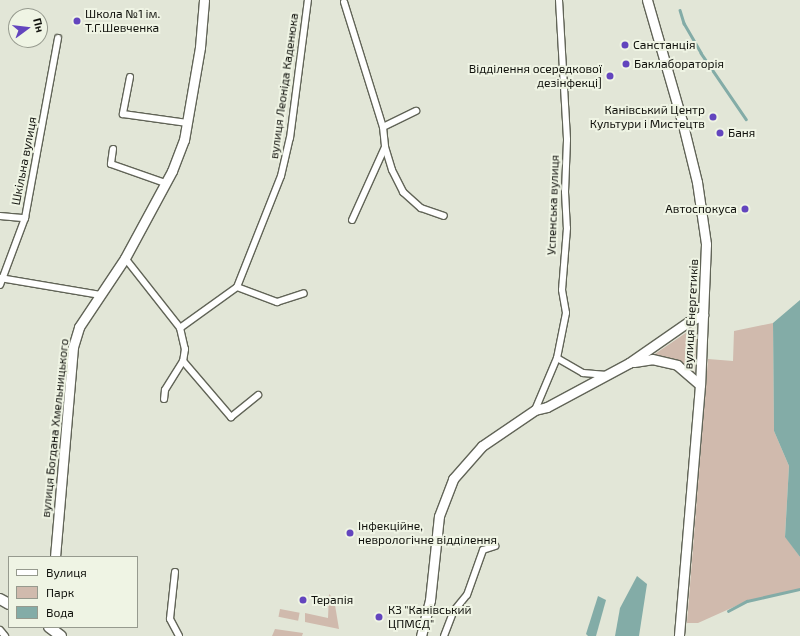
<!DOCTYPE html>
<html>
<head>
<meta charset="utf-8">
<style>
  body { margin:0 }
  #map { position:relative; width:800px; height:636px; overflow:hidden; background:#e2e6d7; font-family:"Exo 2",sans-serif }
  div>[style] { position:absolute }
  .green>* { inset:0; background:#d0baad; transform-origin:0 0 }
  .water>* { inset:0; background:#83aca7 }
  .stream>* { height:2.5px; margin:-1.25px; padding:0 1.25px; transform-origin:1.25px; border-radius:1.25px; background:#83aca7 }
  .roads { filter:drop-shadow(1px 0 #616457) drop-shadow(-1px 0 #616457) drop-shadow(0 1px #616457) drop-shadow(0 -1px #616457) }
  .street>* { height:6px; margin:-3px; padding:0 3px; transform-origin:3px; border-radius:3px; background:#fff }
  .secondary>* { height:9px; margin:-4.5px; padding:0 4.5px; transform-origin:4.5px; border-radius:4.5px; background:#fff }
  .primary>* { height:10px; margin:-5px; padding:0 5px; transform-origin:5px; border-radius:5px; background:#fff }
  .dots>* { width:11px; height:11px; translate:-50% -50%; box-sizing:border-box; border:2px solid #eff4e4; border-radius:50% }
  span { translate:-50% -50%; white-space:nowrap; text-align:center; line-height:1.15; -webkit-text-stroke:4px #eff4e4; paint-order:stroke }
  .poi-label { font-size:12px; color:#11120d }
  .left { translate:0 -50%; text-align:left }
  .right { translate:-100% -50%; text-align:right }
  .street-label { font-size:12px; color:#11120d }
  .legend { position:absolute; left:8px; top:556px; width:130px; height:72px; box-sizing:border-box; background:#eff4e4; border:1px solid #969a8e; margin:0; padding:5px 7px; list-style:none; font-size:12px; color:#11120d }
  .legend li { display:flex; align-items:center; gap:8px; height:20px }
  .legend b { width:20px; border:1px solid #969a8e }
  .north { position:absolute; left:8px; top:8px; width:40px; height:40px; box-sizing:border-box; background:#eff4e4; border:1px solid #969a8e; border-radius:50%; rotate:75deg; font-size:11px; font-weight:700; line-height:16px; text-align:center; color:#11120d }
  .north::after { content:''; display:block; margin:auto; width:14px; height:18px; background:#6345be; clip-path:polygon(50% 0,100% 100%,50% 72%,0 100%) }
</style>
</head>
<body>
<div id="map">
  <div class="green">
    <i style="clip-path:polygon(773px 323px,774px 431px,789px 466px,785px 536px,800px 557px,800px 589px,747px 601px,698px 623px,687px 623px,708px 359px,733px 361px,734px 331px)"></i>
    <i style="clip-path:polygon(693px 328px,697px 334px,694px 373px,667px 358px,652px 356px)"></i>
    <i style="clip-path:polygon(329px 594px,334px 599px,339px 629px,305px 622px,305px 613px,328px 618px)"></i>
    <i style="left:280px;top:609px;width:20px;height:8px;rotate:11deg"></i>
    <i style="clip-path:polygon(275px 629px,303px 633px,302px 636px,272px 636px)"></i>
  </div>
  <div class="water">
    <i style="clip-path:polygon(800px 300px,800px 557px,785px 537px,789px 466px,774px 431px,773px 323px)"></i>
    <i style="clip-path:polygon(637px 576px,647px 584px,639px 636px,615px 636px,620px 608px)"></i>
    <i style="clip-path:polygon(598px 596px,606px 600px,596px 636px,588px 636px,586px 634px)"></i>
  </div>
  <div class="stream">
    <i style="left:680px;top:10px;width:14px;rotate:73deg"></i>
    <i style="left:684px;top:23px;width:34px;rotate:60deg"></i>
    <i style="left:701px;top:53px;width:80px;rotate:55.7deg"></i>
    <i style="left:728px;top:611px;width:21px;rotate:-28deg"></i>
    <i style="left:747px;top:601px;width:54px;rotate:-12.8deg"></i>
  </div>
  <div class="roads">
    <div class="street">
      <i style="left:559px;top:0;width:140px;rotate:86.7deg"></i>
      <i style="left:567px;top:140px;width:52px;rotate:92.2deg"></i>
      <i style="left:565px;top:192px;width:36px;rotate:87deg"></i>
      <i style="left:567px;top:228px;width:62px;rotate:94.6deg"></i>
      <i style="left:562px;top:290px;width:23px;rotate:80deg"></i>
      <i style="left:566px;top:313px;width:46px;rotate:101.3deg"></i>
      <i style="left:557px;top:358px;width:30px;rotate:30deg"></i>
      <i style="left:583px;top:373px;width:21px;rotate:5deg"></i>
      <i style="left:344px;top:2px;width:131px;rotate:72.7deg"></i>
      <i style="left:383px;top:127px;width:20px;rotate:84deg"></i>
      <i style="left:385px;top:147px;width:80px;rotate:114.3deg"></i>
      <i style="left:130px;top:77px;width:38px;rotate:101deg"></i>
      <i style="left:123px;top:114px;width:65px;rotate:8deg"></i>
      <i style="left:383px;top:127px;width:37px;rotate:-26deg"></i>
      <i style="left:385px;top:147px;width:24px;rotate:73deg"></i>
      <i style="left:392px;top:170px;width:25px;rotate:63deg"></i>
      <i style="left:403px;top:192px;width:24px;rotate:42deg"></i>
      <i style="left:421px;top:208px;width:24px;rotate:19deg"></i>
      <i style="left:113px;top:149px;width:15px;rotate:98deg"></i>
      <i style="left:111px;top:164px;width:57px;rotate:19.4deg"></i>
      <i style="left:0;top:216px;width:25px;rotate:5deg"></i>
      <i style="left:125px;top:258px;width:89px;rotate:51.8deg"></i>
      <i style="left:180px;top:328px;width:22px;rotate:77deg"></i>
      <i style="left:185px;top:349px;width:12px;rotate:99deg"></i>
      <i style="left:183px;top:361px;width:34px;rotate:122deg"></i>
      <i style="left:165px;top:390px;width:9px;rotate:96deg"></i>
      <i style="left:0;top:278px;width:102px;rotate:9.6deg"></i>
      <i style="left:0;top:285px;width:72px;rotate:-69.5deg"></i>
      <i style="left:25px;top:218px;width:183px;rotate:-79.6deg"></i>
      <i style="left:237px;top:287px;width:119px;rotate:-68.4deg"></i>
      <i style="left:281px;top:176px;width:39px;rotate:-77deg"></i>
      <i style="left:290px;top:138px;width:139px;rotate:-82.6deg"></i>
      <i style="left:237px;top:287px;width:43px;rotate:20.6deg"></i>
      <i style="left:277px;top:302px;width:28px;rotate:-18deg"></i>
      <i style="left:180px;top:328px;width:70px;rotate:-35.7deg"></i>
      <i style="left:183px;top:361px;width:74px;rotate:49.4deg"></i>
      <i style="left:231px;top:417px;width:35px;rotate:-39deg"></i>
      <i style="left:535px;top:410px;width:56px;rotate:-67.1deg"></i>
      <i style="left:175px;top:572px;width:47px;rotate:96.1deg"></i>
      <i style="left:170px;top:619px;width:19px;rotate:62deg"></i>
      <i style="left:0;top:630px;width:8px;rotate:50deg"></i>
      <i style="left:444px;top:636px;width:26px;rotate:-69deg"></i>
      <i style="left:453px;top:612px;width:22px;rotate:-51deg"></i>
      <i style="left:467px;top:595px;width:48px;rotate:-70.4deg"></i>
      <i style="left:483px;top:550px;width:13px;rotate:-18deg"></i>
    </div>
    <div class="secondary">
      <i style="left:647px;top:0;width:126px;rotate:73.9deg"></i>
      <i style="left:682px;top:121px;width:63px;rotate:76.2deg"></i>
      <i style="left:697px;top:182px;width:63px;rotate:81.7deg"></i>
      <i style="left:706px;top:244px;width:141px;rotate:92.4deg"></i>
      <i style="left:700px;top:385px;width:252px;rotate:94.8deg"></i>
      <i style="left:634px;top:362px;width:18px;rotate:-9deg"></i>
      <i style="left:652px;top:359px;width:26px;rotate:13deg"></i>
      <i style="left:677px;top:365px;width:30px;rotate:41deg"></i>
      <i style="left:55px;top:557px;width:211px;rotate:-85.1deg"></i>
      <i style="left:73px;top:347px;width:21px;rotate:-73deg"></i>
      <i style="left:79px;top:327px;width:83px;rotate:-56.3deg"></i>
      <i style="left:125px;top:258px;width:99px;rotate:-61.6deg"></i>
      <i style="left:172px;top:171px;width:33px;rotate:-69deg"></i>
      <i style="left:184px;top:140px;width:94px;rotate:-80.2deg"></i>
      <i style="left:200px;top:47px;width:47px;rotate:-85.1deg"></i>
      <i style="left:421px;top:636px;width:37px;rotate:-76deg"></i>
      <i style="left:430px;top:600px;width:84px;rotate:-83.9deg"></i>
      <i style="left:439px;top:516px;width:40px;rotate:-69deg"></i>
      <i style="left:453px;top:479px;width:44px;rotate:-48.7deg"></i>
      <i style="left:482px;top:446px;width:64px;rotate:-34.2deg"></i>
      <i style="left:535px;top:410px;width:12px;rotate:-14deg"></i>
      <i style="left:547px;top:407px;width:93px;rotate:-28.2deg"></i>
      <i style="left:629px;top:363px;width:72px;rotate:-34.8deg"></i>
      <i style="left:688px;top:322px;width:17px;rotate:-25deg"></i>
    </div>
    <div class="primary">
      <i style="left:0;top:599px;width:10px;rotate:29deg"></i>
      <i style="left:49px;top:627px;width:15px;rotate:37deg"></i>
    </div>
  </div>
  <div class="dots">
    <i style="left:77px;top:21px;background:#6345be"></i>
    <i style="left:625px;top:45px;background:#6345be"></i>
    <i style="left:626px;top:64px;background:#6345be"></i>
    <i style="left:610px;top:76px;background:#6345be"></i>
    <i style="left:713px;top:117px;background:#6345be"></i>
    <i style="left:720px;top:133px;background:#6345be"></i>
    <i style="left:745px;top:209px;background:#6345be"></i>
    <i style="left:350px;top:533px;background:#6345be"></i>
    <i style="left:303px;top:600px;background:#6345be"></i>
    <i style="left:379px;top:617px;background:#6345be"></i>
  </div>
  <div class="poi-label">
    <span class="left" style="left:85px;top:21px">Школа №1 ім.<br>Т.Г.Шевченка</span>
    <span class="left" style="left:633px;top:45px">Санстанція</span>
    <span class="left" style="left:634px;top:64px">Баклабораторія</span>
    <span class="right" style="left:602px;top:76px">Відділення осередкової<br>дезінфекці]</span>
    <span class="right" style="left:705px;top:117px">Канівський Центр<br>Культури і Мистецтв</span>
    <span class="left" style="left:728px;top:133px">Баня</span>
    <span class="right" style="left:737px;top:209px">Автоспокуса</span>
    <span class="left" style="left:358px;top:533px">Інфекційне,<br>неврологічне відділення</span>
    <span class="left" style="left:311px;top:600px">Терапія</span>
    <span class="left" style="left:388px;top:617px">КЗ "Канівський<br>ЦПМСД"</span>
  </div>
  <div class="street-label">
    <span style="left:284px;top:86px;rotate:-82deg">вулиця Леоніда Каденюка</span>
    <span style="left:24px;top:161px;rotate:-79deg">Шкільна вулиця</span>
    <span style="left:553px;top:205px;rotate:-88deg">Успенська вулиця</span>
    <span style="left:691px;top:314px;rotate:-87deg">вулиця Енергетиків</span>
    <span style="left:55px;top:428px;rotate:-84deg">вулиця Богдана Хмельницького</span>
  </div>
  <ul class="legend">
  <li><b style="height:5px;background:#fff"></b>Вулиця</li>
  <li><b style="height:11px;background:#d0baad"></b>Парк</li>
  <li><b style="height:11px;background:#83aca7"></b>Вода</li>
  </ul>
  <div class="north">Пн</div>
</div>
</body>
</html>
